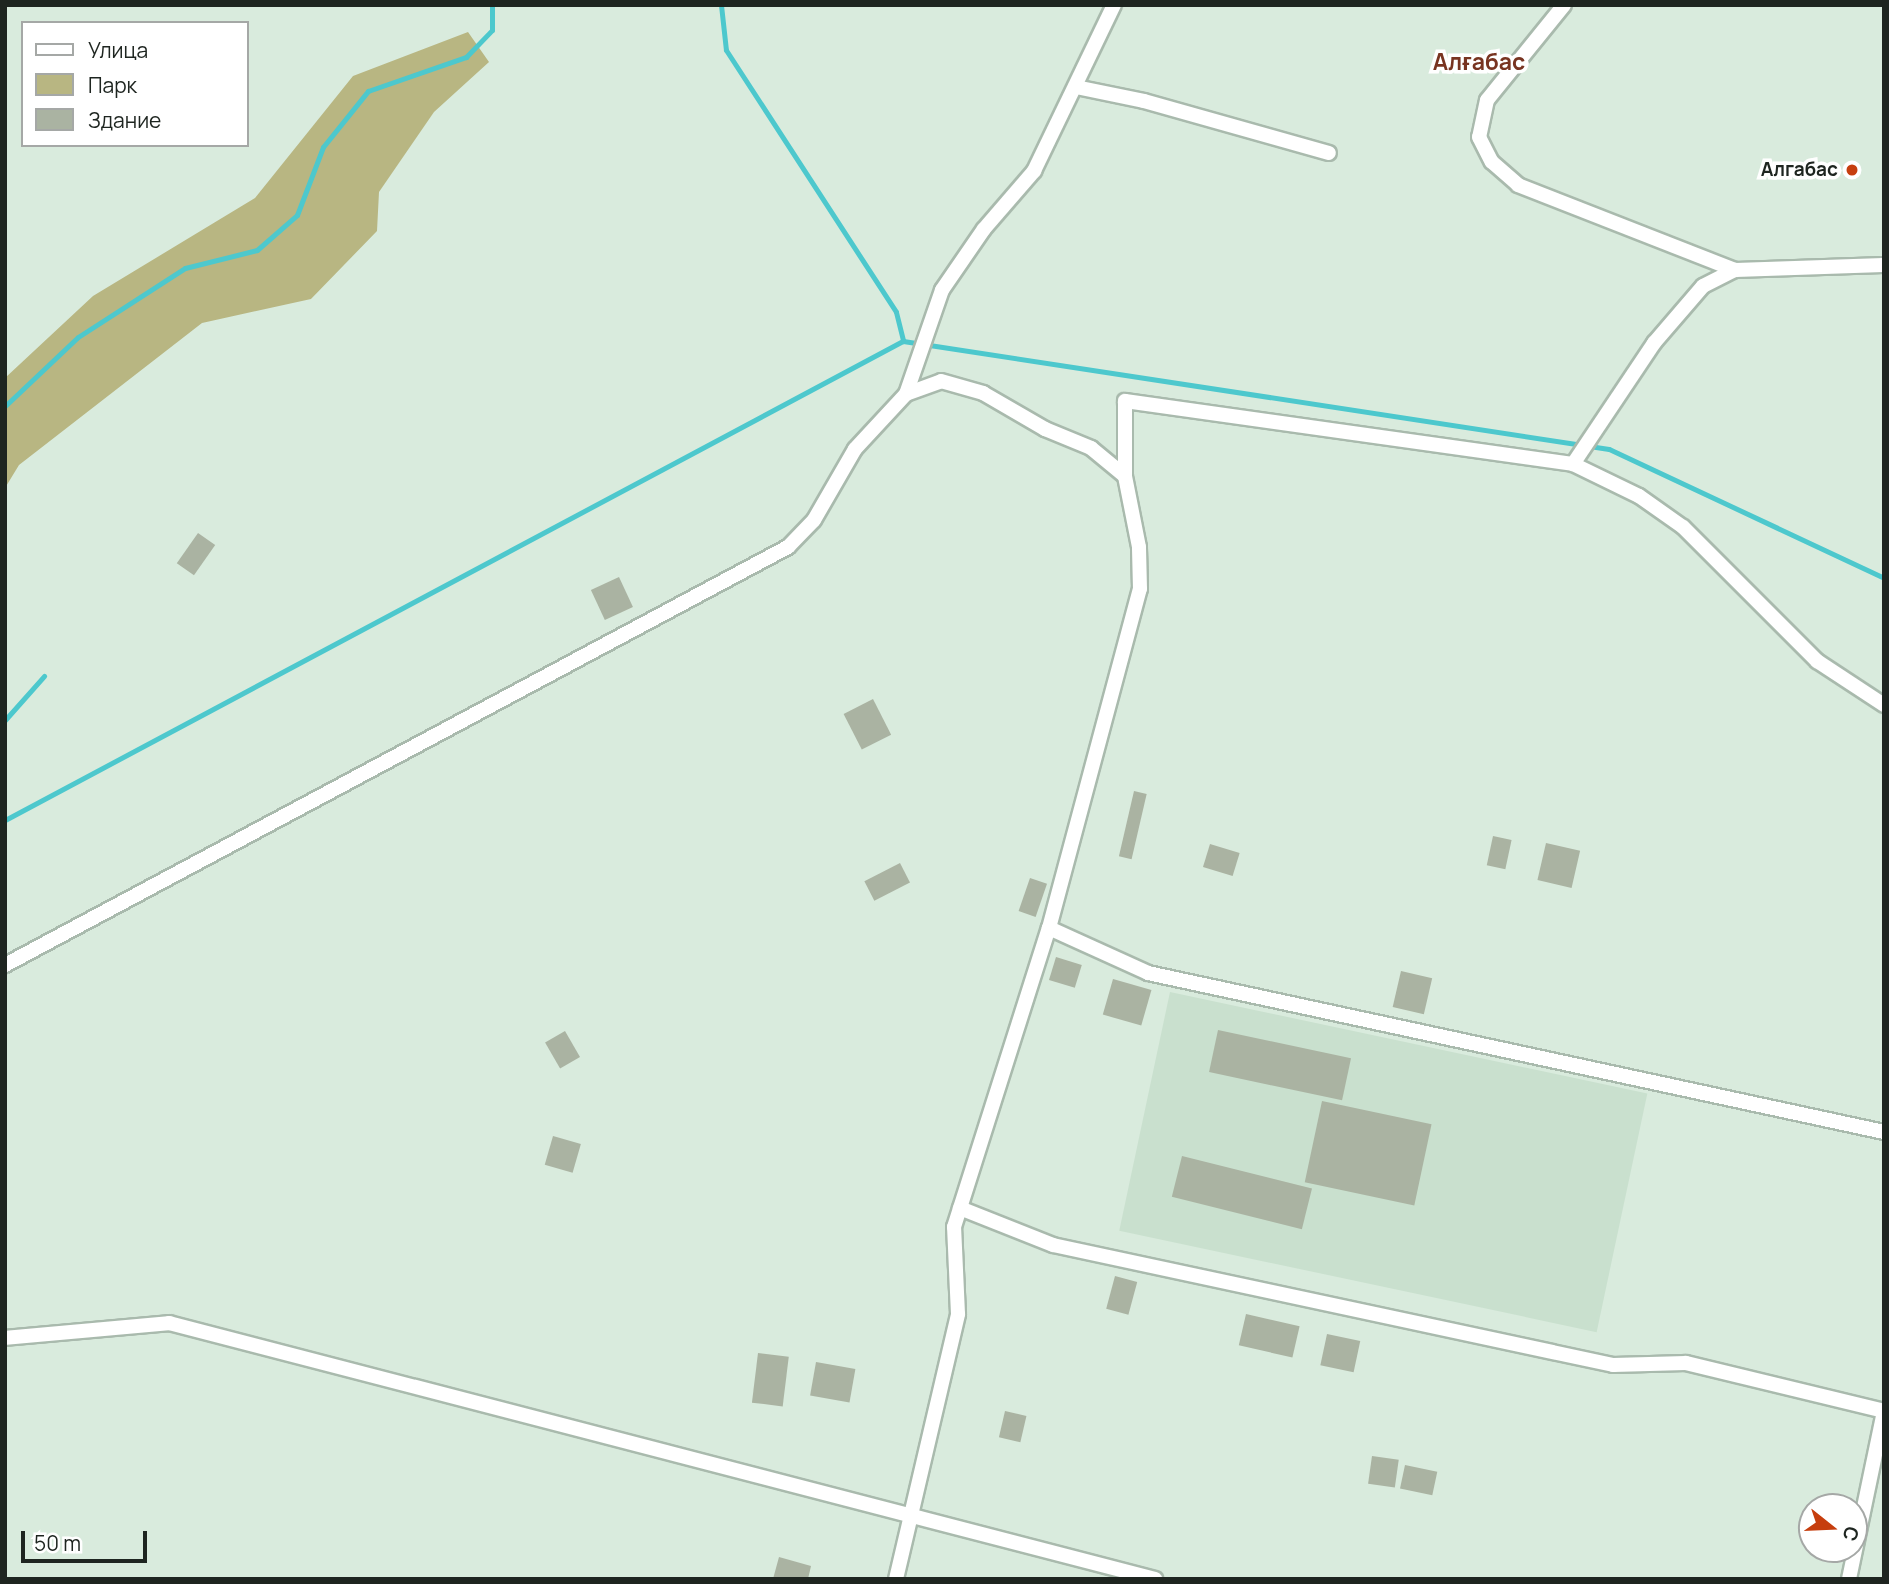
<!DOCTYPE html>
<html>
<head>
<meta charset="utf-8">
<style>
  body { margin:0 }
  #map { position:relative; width:1889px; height:1584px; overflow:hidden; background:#d9ebdd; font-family:Manrope,sans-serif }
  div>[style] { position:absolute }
  .built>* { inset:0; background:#c9e0ce; transform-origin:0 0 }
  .green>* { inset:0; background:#b8b682 }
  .stream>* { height:5px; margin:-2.5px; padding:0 2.5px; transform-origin:2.5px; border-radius:2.5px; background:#4dc8cd }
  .building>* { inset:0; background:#aab3a2; transform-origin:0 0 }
  .roads { filter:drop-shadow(2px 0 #a9baad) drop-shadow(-2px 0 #a9baad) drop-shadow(0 2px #a9baad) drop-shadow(0 -2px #a9baad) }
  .street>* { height:14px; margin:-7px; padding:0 7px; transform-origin:7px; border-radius:7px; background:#fff }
  .dots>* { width:19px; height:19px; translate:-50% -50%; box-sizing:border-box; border:4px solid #fff; border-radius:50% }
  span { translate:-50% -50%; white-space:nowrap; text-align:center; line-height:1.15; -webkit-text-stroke:7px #fff; paint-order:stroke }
  .poi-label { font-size:19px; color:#1e2520; font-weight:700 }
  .right { translate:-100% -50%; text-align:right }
  .quarter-label { font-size:23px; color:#783421; font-weight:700 }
  .frame { position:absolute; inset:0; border:7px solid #1e2520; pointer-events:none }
  .legend { position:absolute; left:21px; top:21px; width:228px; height:126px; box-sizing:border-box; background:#fff; border:2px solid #a5a8a6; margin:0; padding:9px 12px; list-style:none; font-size:21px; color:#1e2520 }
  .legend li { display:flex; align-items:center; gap:14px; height:35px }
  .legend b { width:35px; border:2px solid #a5a8a6 }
  .north { position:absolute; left:1798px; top:1493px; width:70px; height:70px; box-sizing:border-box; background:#fff; border:2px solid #a5a8a6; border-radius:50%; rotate:108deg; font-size:19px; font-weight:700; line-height:28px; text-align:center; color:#1e2520 }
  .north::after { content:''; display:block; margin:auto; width:24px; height:32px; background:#c63e0e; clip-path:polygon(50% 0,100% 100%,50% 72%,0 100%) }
  .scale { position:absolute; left:21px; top:1531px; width:126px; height:32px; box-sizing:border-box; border:4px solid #1e2520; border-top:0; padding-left:9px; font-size:21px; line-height:24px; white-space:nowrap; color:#1e2520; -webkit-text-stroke:5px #fff; paint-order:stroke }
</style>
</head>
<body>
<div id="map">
  <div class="built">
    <i style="left:1170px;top:992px;width:488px;height:244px;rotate:12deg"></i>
  </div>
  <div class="green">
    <i style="clip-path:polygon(468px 32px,489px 62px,434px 112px,379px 192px,377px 231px,311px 299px,202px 323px,19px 465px,5px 488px,5px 378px,93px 296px,255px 198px,353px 76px)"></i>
  </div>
  <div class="stream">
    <i style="left:721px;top:5px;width:45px;rotate:83.7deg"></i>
    <i style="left:726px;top:50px;width:312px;rotate:57deg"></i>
    <i style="left:896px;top:312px;width:30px;rotate:76deg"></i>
    <i style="left:5px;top:406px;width:100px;rotate:-43.4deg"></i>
    <i style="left:78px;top:337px;width:127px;rotate:-32.8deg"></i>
    <i style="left:185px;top:268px;width:74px;rotate:-14deg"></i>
    <i style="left:257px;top:250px;width:53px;rotate:-41.2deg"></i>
    <i style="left:297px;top:215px;width:73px;rotate:-69.1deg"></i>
    <i style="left:323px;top:147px;width:72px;rotate:-51.2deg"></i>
    <i style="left:368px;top:91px;width:104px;rotate:-19.1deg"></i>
    <i style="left:466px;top:57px;width:37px;rotate:-46deg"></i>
    <i style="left:492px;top:30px;width:25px;rotate:-90deg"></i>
    <i style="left:5px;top:720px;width:59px;rotate:-48.4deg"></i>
    <i style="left:5px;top:820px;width:1018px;rotate:-28.08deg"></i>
    <i style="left:903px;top:341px;width:714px;rotate:8.7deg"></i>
    <i style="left:1609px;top:449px;width:304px;rotate:25.1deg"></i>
  </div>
  <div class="building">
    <i style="left:198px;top:533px;width:21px;height:37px;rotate:35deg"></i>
    <i style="left:619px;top:577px;width:33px;height:31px;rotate:65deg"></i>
    <i style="left:873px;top:699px;width:40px;height:33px;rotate:63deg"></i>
    <i style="left:1134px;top:791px;width:13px;height:67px;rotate:13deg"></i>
    <i style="left:1493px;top:836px;width:19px;height:30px;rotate:12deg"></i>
    <i style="left:1546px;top:843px;width:35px;height:38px;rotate:13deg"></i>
    <i style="left:1210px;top:844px;width:31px;height:24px;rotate:17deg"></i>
    <i style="left:900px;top:863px;width:22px;height:40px;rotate:63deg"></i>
    <i style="left:1030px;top:878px;width:18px;height:35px;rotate:19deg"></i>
    <i style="left:1056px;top:957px;width:27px;height:24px;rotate:17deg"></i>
    <i style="left:1401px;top:971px;width:32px;height:37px;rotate:13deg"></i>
    <i style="left:1113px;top:979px;width:40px;height:37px;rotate:16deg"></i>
    <i style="left:1218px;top:1030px;width:136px;height:43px;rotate:12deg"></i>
    <i style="left:565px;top:1031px;width:30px;height:23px;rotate:60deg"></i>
    <i style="left:1322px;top:1101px;width:112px;height:83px;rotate:12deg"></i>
    <i style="left:553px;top:1136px;width:29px;height:30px;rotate:16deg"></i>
    <i style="left:1182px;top:1156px;width:134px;height:42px;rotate:14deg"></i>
    <i style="left:1115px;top:1276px;width:23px;height:34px;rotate:15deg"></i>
    <i style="left:1246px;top:1314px;width:55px;height:32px;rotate:13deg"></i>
    <i style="left:1327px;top:1334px;width:34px;height:32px;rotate:12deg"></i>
    <i style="left:758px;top:1353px;width:31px;height:50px;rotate:7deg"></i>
    <i style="left:816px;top:1362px;width:40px;height:34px;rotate:10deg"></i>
    <i style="left:1005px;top:1411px;width:22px;height:27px;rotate:13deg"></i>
    <i style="left:1372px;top:1456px;width:27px;height:28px;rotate:8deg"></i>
    <i style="left:1405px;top:1465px;width:33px;height:24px;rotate:12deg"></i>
    <i style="clip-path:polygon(779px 1557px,811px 1566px,808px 1579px,773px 1579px)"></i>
  </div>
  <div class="roads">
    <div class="street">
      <i style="left:1564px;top:5px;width:122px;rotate:129deg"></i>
      <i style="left:1487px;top:100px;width:38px;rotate:102deg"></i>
      <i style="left:1479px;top:137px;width:28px;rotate:63deg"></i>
      <i style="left:1492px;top:162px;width:35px;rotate:41deg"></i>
      <i style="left:1518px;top:185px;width:233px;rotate:21.4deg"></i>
      <i style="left:1076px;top:87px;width:69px;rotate:11.6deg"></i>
      <i style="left:1144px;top:101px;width:192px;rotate:15.7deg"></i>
      <i style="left:906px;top:394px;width:110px;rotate:-70.9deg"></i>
      <i style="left:942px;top:290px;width:74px;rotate:-55.5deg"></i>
      <i style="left:984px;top:229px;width:77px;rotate:-49.2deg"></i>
      <i style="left:1034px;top:171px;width:184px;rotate:-64.3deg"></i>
      <i style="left:1573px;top:464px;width:146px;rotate:-56.2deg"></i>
      <i style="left:1654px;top:343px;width:75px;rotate:-49.3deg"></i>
      <i style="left:1703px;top:286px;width:36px;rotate:-27deg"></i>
      <i style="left:1735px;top:270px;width:149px;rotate:-1.9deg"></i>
      <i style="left:1049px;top:928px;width:109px;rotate:24.4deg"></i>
      <i style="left:1148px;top:973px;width:753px;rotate:12.19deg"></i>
      <i style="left:5px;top:965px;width:888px;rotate:-28.1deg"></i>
      <i style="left:788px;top:547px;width:37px;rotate:-46deg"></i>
      <i style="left:814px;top:520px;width:82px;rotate:-60deg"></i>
      <i style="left:855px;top:449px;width:75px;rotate:-47.2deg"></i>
      <i style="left:906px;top:394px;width:37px;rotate:-20deg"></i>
      <i style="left:941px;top:381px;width:44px;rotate:15.9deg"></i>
      <i style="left:983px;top:393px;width:72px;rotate:30.1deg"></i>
      <i style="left:1045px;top:429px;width:50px;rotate:22.4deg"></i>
      <i style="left:1091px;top:448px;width:44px;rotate:39.5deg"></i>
      <i style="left:960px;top:1208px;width:100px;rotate:21.7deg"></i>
      <i style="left:1053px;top:1245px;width:573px;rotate:12.09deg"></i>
      <i style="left:1613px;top:1365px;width:73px;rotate:-1.6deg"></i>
      <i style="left:1686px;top:1363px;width:204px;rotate:13.6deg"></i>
      <i style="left:5px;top:1338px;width:165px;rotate:-5.2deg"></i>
      <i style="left:169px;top:1323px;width:1019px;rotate:14.55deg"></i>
      <i style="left:896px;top:1579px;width:272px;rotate:-76.8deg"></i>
      <i style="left:958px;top:1314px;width:87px;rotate:-92.6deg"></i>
      <i style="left:954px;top:1227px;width:314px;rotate:-72.4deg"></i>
      <i style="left:1049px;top:928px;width:351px;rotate:-75deg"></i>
      <i style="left:1140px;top:589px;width:42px;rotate:-91.4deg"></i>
      <i style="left:1139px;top:547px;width:72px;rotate:-101.2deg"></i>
      <i style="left:1125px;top:476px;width:75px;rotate:-90deg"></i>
      <i style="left:1125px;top:401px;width:452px;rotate:8deg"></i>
      <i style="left:1573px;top:464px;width:73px;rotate:25.9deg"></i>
      <i style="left:1639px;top:496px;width:54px;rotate:35.2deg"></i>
      <i style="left:1683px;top:527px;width:190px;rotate:45deg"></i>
      <i style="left:1817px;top:661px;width:80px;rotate:33.3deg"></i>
      <i style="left:1849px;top:1579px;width:171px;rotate:-78.2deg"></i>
    </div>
  </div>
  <div class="dots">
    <i style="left:1852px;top:170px;background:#c63e0e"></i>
  </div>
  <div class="poi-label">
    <span class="right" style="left:1838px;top:170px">Алгабас</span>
  </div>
  <div class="quarter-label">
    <span style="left:1479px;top:61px">Алғабас</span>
  </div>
  <div class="frame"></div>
  <ul class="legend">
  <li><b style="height:9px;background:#fff"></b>Улица</li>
  <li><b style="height:19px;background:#b8b682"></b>Парк</li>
  <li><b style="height:19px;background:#aab3a2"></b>Здание</li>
  </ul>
  <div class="north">С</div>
  <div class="scale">50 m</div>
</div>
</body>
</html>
